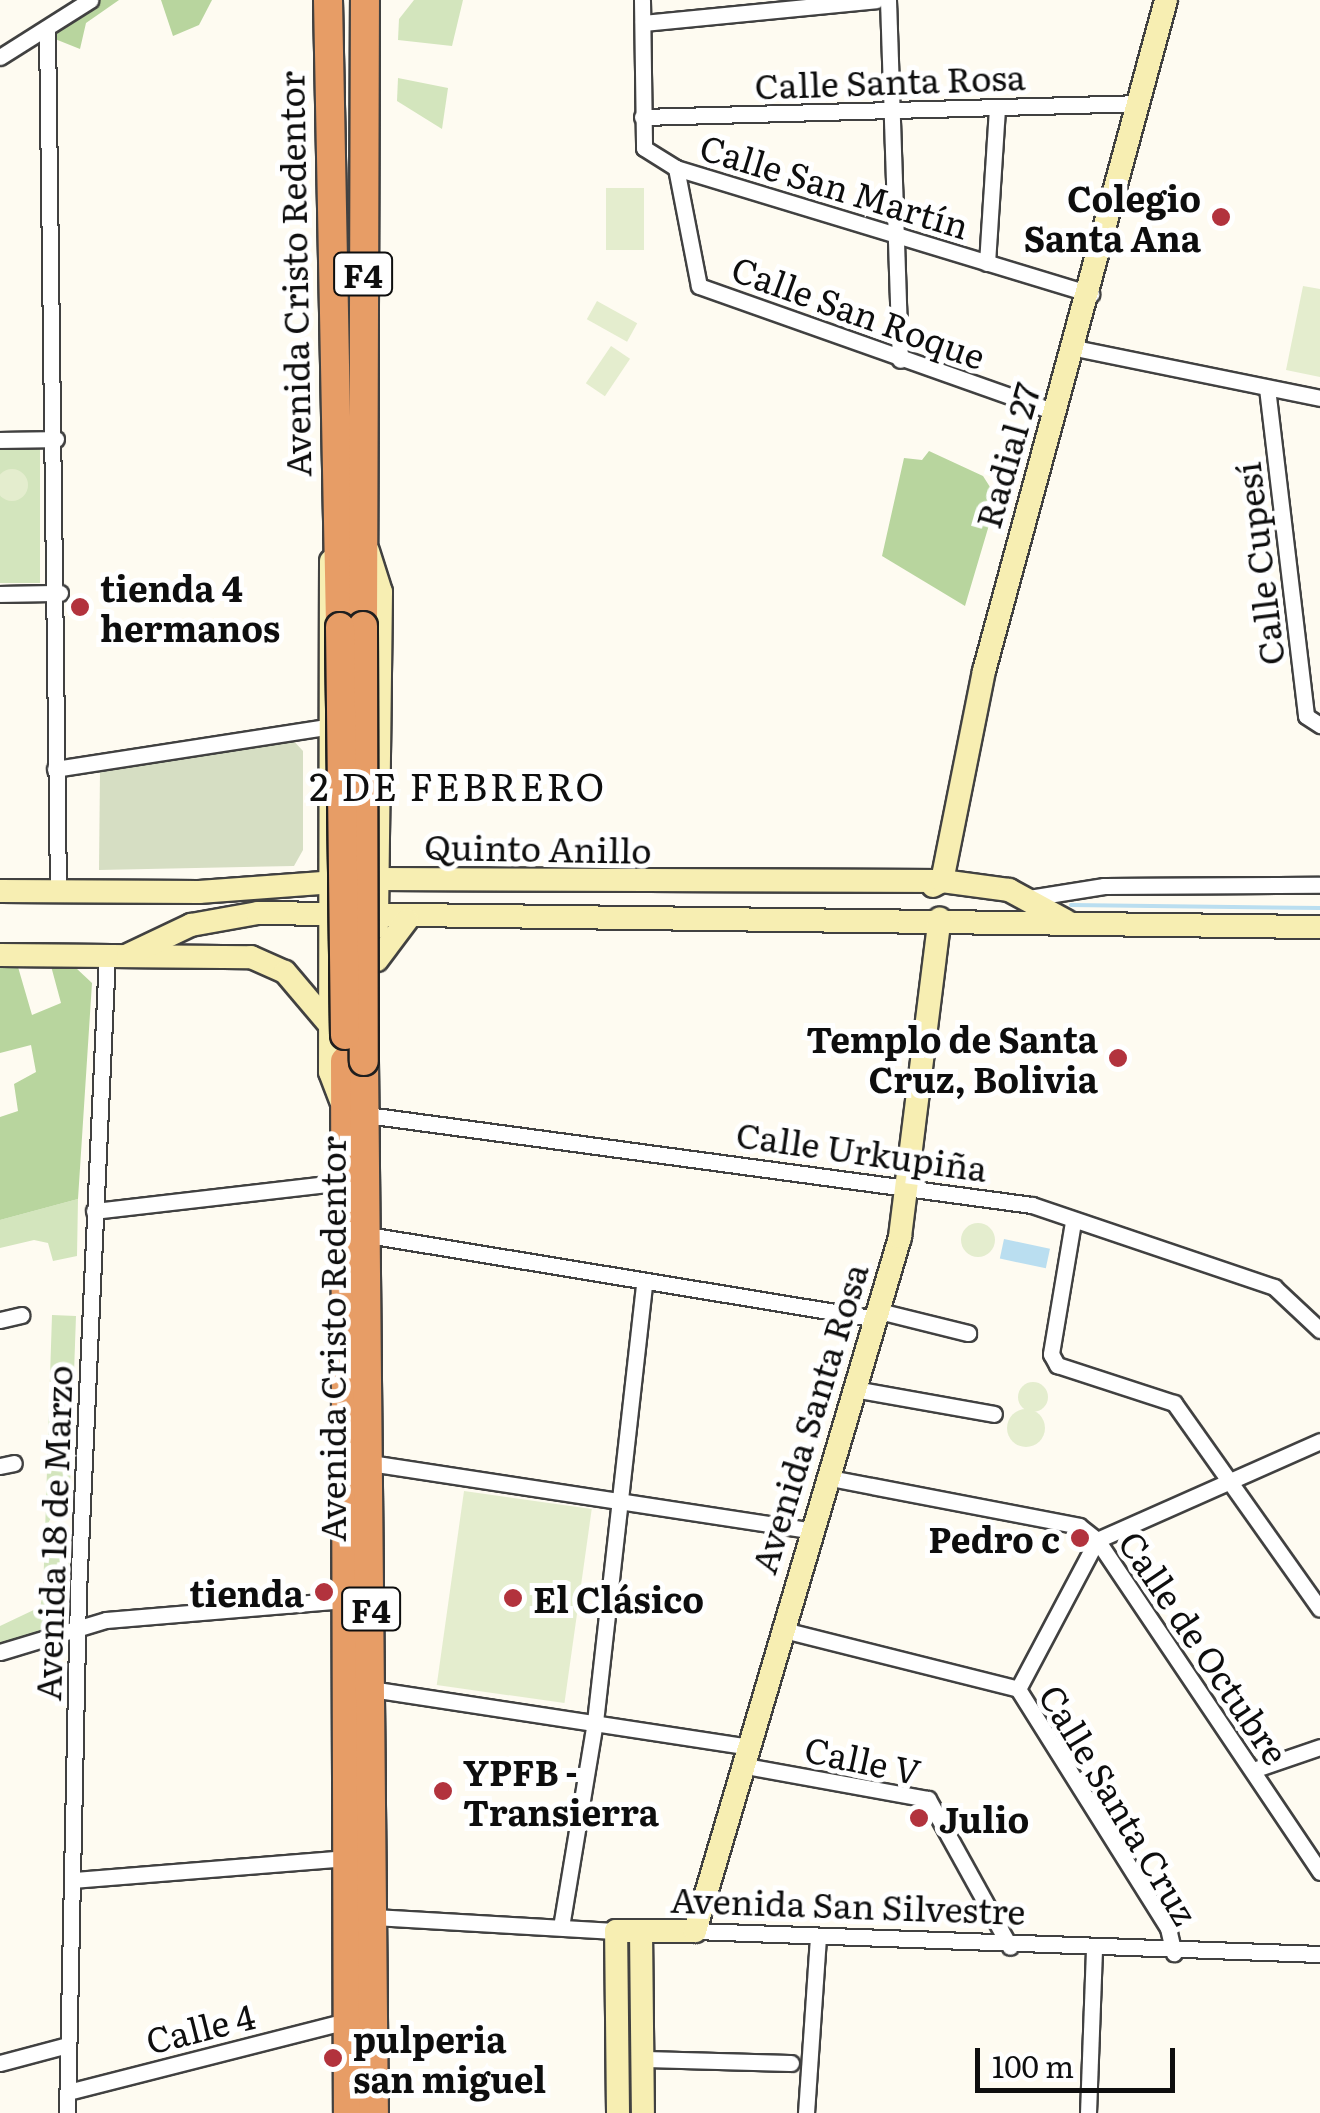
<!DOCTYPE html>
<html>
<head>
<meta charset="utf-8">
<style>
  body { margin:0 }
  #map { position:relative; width:1320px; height:2113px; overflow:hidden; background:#fefbf1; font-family:Literata,serif }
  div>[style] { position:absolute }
  .green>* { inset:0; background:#d3e5bd; transform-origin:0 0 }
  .forest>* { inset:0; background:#b8d59e }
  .cemetery>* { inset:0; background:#d6dec3 }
  .pitch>* { inset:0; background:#e4edce; transform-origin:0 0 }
  .round { border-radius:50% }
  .water>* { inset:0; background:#badef0; transform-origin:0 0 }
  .stream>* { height:4px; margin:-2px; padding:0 2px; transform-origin:2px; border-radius:2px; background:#badef0 }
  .roads { filter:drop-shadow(2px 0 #414141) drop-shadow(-2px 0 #414141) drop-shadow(0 2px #414141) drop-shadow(0 -2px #414141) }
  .street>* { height:15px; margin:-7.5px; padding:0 7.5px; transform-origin:7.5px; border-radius:7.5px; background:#fff }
  .secondary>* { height:22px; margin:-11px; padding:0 11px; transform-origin:11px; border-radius:11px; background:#f7eeb2 }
  .highway>* { height:28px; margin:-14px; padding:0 14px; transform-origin:14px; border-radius:14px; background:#e79d66 }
  .bridges { filter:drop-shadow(2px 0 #1f1f1f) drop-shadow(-2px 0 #1f1f1f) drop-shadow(0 2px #1f1f1f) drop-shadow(0 -2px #1f1f1f) }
  .highway-bridge>* { height:28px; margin:-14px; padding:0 14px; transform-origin:14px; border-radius:14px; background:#e79d66 }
  .dots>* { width:28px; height:28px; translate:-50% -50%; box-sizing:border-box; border:5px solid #fff; border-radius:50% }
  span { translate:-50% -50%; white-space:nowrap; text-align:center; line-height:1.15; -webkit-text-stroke:10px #fff; paint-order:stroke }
  .shield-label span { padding:2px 8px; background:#fff; border:2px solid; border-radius:8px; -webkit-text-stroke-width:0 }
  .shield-label { font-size:32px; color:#0e0e0e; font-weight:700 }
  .street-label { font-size:35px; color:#0e0e0e }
  .poi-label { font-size:35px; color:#0e0e0e; font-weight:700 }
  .right { translate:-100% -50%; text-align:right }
  .left { translate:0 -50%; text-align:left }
  .neighbourhood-label { font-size:38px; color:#0e0e0e; letter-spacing:2.5px }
  .scale { position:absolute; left:975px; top:2048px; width:200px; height:45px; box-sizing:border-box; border:5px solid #0e0e0e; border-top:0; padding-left:12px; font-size:30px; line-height:35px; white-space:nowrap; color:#0e0e0e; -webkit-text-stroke:8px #fff; paint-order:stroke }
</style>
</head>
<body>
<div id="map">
  <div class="green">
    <i style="clip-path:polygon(414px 0,463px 0,452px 46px,398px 40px,399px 19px)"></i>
    <i style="clip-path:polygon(398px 78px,448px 88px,442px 129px,397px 101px)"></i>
    <i style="left:0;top:447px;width:40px;height:136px"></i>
    <i style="clip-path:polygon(78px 1199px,77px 1256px,53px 1261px,48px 1243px,34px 1240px,0 1248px,0 1220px)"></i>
    <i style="clip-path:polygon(52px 1315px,76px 1316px,69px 1517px,52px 1516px,45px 1529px,71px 1532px,66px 1623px,0 1645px,0 1626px,40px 1607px,43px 1594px)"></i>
  </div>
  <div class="forest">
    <i style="clip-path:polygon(96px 0,119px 0,86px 23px,80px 49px,55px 39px,57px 25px)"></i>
    <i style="clip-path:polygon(161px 0,212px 0,199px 25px,173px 36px)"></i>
    <i style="clip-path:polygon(929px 451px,983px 476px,997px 498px,965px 606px,882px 556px,904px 458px,922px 460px)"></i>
    <i style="clip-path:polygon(0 967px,18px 967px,32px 1015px,61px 1003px,51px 966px,76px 968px,92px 983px,78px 1199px,0 1220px,0 1117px,18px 1111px,14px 1084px,36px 1072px,31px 1045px,0 1053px)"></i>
  </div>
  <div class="cemetery">
    <i style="clip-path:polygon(291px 738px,303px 751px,303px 850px,294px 866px,99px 870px,100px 771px)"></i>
  </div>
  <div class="pitch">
    <i style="left:644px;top:188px;width:62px;height:38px;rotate:90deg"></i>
    <i style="clip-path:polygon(1303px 286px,1320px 289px,1320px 377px,1286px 370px)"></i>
    <i style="left:597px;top:301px;width:46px;height:21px;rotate:29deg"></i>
    <i style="left:611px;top:346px;width:23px;height:45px;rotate:34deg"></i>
    <i class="round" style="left:-4px;top:469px;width:32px;height:32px"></i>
    <i class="round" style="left:961px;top:1223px;width:34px;height:34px"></i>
    <i class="round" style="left:1018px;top:1382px;width:30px;height:30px"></i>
    <i class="round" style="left:1007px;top:1409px;width:38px;height:38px"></i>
    <i style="left:464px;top:1491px;width:129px;height:196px;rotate:8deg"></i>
  </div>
  <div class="water">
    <i style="left:1004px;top:1239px;width:47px;height:20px;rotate:12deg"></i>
  </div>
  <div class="stream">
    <i style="left:1071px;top:905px;width:249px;rotate:0.7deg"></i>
  </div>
  <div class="roads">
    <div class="street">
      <i style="left:642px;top:0;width:148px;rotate:89.2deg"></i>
      <i style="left:644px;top:148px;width:38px;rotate:32deg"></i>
      <i style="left:676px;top:168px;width:120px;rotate:79deg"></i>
      <i style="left:699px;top:286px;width:378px;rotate:19.5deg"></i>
      <i style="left:888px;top:0;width:360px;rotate:88.1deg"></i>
      <i style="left:643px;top:23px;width:234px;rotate:-5.6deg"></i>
      <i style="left:47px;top:28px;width:866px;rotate:89.27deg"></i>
      <i style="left:0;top:57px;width:107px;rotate:-32.3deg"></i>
      <i style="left:642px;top:117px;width:498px;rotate:-1.6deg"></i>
      <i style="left:676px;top:168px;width:434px;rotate:16.9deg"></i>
      <i style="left:987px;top:263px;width:156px;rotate:-86.3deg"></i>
      <i style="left:1075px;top:348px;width:250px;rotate:11.5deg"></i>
      <i style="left:1267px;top:388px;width:330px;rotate:83.2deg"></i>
      <i style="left:1306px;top:716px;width:17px;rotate:33deg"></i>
      <i style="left:0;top:440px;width:56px;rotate:-1deg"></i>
      <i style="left:0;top:594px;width:60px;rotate:-1deg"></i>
      <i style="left:55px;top:769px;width:274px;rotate:-8.8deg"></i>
      <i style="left:1029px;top:898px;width:76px;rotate:-9.1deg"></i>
      <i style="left:1104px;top:886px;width:216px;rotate:-0.3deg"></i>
      <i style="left:367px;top:1115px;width:671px;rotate:7.71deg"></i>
      <i style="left:1032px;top:1205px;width:256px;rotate:18.7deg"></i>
      <i style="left:1274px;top:1287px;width:63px;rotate:43.1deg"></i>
      <i style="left:94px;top:1211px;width:251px;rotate:-6.6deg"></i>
      <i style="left:1073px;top:1222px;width:134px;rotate:99.5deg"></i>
      <i style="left:1051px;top:1354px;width:13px;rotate:61deg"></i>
      <i style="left:1057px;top:1365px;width:123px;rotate:18deg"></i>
      <i style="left:1174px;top:1403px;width:252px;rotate:54.7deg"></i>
      <i style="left:368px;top:1235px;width:516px;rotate:9.37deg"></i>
      <i style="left:879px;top:1311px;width:92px;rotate:13.9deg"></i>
      <i style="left:0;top:1320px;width:22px;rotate:-13deg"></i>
      <i style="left:854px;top:1389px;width:142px;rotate:10.1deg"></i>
      <i style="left:370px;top:1463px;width:444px;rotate:8.7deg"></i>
      <i style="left:0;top:1466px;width:14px;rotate:-12deg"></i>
      <i style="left:825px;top:1477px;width:259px;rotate:10.9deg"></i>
      <i style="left:1079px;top:1526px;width:23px;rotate:38deg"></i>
      <i style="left:1097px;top:1540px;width:400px;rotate:56.1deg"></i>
      <i style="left:780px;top:1629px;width:245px;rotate:14.1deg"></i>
      <i style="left:1018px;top:1689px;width:282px;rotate:57.9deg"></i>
      <i style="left:1168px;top:1928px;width:26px;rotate:77deg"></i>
      <i style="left:0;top:1652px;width:111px;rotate:-16.8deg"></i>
      <i style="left:106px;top:1620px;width:240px;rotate:-4.8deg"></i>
      <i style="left:371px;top:1689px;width:377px;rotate:8.7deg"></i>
      <i style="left:1018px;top:1689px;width:169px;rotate:-62.1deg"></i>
      <i style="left:1097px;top:1540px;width:244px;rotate:-23.9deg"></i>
      <i style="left:740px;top:1765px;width:191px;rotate:10.3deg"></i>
      <i style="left:928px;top:1799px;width:169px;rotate:61deg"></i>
      <i style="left:1253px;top:1770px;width:71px;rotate:-18.9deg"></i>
      <i style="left:73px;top:1880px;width:274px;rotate:-4.6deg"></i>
      <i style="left:373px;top:1917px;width:243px;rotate:3.3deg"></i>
      <i style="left:561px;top:1927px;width:208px;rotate:-80.6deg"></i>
      <i style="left:595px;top:1722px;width:442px;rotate:-83.6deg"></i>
      <i style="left:695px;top:1931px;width:625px;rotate:2.11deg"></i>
      <i style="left:644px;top:2059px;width:147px;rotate:1.6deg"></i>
      <i style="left:0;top:2063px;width:70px;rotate:-14.8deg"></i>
      <i style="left:68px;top:2092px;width:288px;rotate:-14.3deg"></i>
      <i style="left:67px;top:2113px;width:522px;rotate:-88.79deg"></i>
      <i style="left:78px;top:1591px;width:636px;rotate:-87.39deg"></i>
      <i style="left:806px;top:2113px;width:177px;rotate:-86.1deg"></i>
      <i style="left:1088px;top:2113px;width:164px;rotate:-87.9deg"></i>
    </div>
    <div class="secondary">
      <i style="left:368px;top:551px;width:43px;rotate:72.4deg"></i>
      <i style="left:381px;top:592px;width:335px;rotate:90.7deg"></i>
      <i style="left:331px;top:561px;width:511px;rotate:90.11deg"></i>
      <i style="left:330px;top:1072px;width:31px;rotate:69deg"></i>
      <i style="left:933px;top:886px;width:10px;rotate:-29deg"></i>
      <i style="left:942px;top:881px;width:214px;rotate:-78.7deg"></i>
      <i style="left:984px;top:671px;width:695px;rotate:-74.82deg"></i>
      <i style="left:0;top:891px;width:199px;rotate:0.3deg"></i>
      <i style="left:199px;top:892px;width:179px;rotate:-4.2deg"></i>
      <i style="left:378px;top:879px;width:564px;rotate:0.2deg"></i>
      <i style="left:942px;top:881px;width:68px;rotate:7.7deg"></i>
      <i style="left:1009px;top:890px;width:65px;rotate:28.5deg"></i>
      <i style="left:0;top:955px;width:251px;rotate:0.5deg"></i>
      <i style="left:251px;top:957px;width:37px;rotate:24deg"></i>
      <i style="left:285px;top:972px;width:70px;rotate:49.7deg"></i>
      <i style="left:128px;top:955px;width:70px;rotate:-25.5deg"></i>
      <i style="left:191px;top:925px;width:68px;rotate:-10.2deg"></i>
      <i style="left:258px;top:913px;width:1062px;rotate:0.76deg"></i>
      <i style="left:377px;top:960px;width:50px;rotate:-53.1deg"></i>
      <i style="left:641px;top:1931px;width:182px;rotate:89.4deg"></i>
      <i style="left:618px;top:2113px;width:182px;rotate:-90.6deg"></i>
      <i style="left:616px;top:1931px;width:79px"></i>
      <i style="left:695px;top:1931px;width:724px;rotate:-73.54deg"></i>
      <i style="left:900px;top:1237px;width:321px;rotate:-82.9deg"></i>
    </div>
    <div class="highway">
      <i style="left:328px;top:0;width:627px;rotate:88.9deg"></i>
      <i style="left:363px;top:626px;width:626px;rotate:-89.82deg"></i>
      <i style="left:345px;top:1061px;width:1052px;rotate:89.84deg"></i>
      <i style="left:364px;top:1061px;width:1052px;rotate:89.46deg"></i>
    </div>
  </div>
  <div class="bridges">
    <div class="highway-bridge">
      <i style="left:363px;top:626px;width:435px;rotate:89.9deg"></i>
      <i style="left:340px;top:627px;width:408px;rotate:89.3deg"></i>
    </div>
  </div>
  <div class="dots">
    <i style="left:1221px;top:217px;background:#b2333d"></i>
    <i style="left:80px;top:607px;background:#b2333d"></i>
    <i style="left:1118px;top:1058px;background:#b2333d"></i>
    <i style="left:1080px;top:1538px;background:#b2333d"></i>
    <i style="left:324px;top:1592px;background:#b2333d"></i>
    <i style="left:513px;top:1598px;background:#b2333d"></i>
    <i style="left:443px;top:1791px;background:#b2333d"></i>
    <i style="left:919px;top:1818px;background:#b2333d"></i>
    <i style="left:333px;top:2058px;background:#b2333d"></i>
  </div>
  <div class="shield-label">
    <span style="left:363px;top:274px">F4</span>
    <span style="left:371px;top:1609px">F4</span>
  </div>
  <div class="street-label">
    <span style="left:890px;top:80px;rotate:-2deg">Calle Santa Rosa</span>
    <span style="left:835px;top:185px;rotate:17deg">Calle San Martín</span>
    <span style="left:293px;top:274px;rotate:-91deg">Avenida Cristo Redentor</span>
    <span style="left:859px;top:311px;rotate:20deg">Calle San Roque</span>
    <span style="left:1006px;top:455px;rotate:-74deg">Radial 27</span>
    <span style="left:1258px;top:564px;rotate:-97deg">Calle Cupesí</span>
    <span style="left:538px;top:847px;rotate:1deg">Quinto Anillo</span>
    <span style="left:862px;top:1150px;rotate:8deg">Calle Urkupiña</span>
    <span style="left:331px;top:1339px;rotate:-90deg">Avenida Cristo Redentor</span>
    <span style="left:808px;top:1418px;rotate:-73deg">Avenida Santa Rosa</span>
    <span style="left:52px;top:1533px;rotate:-88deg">Avenida 18 de Marzo</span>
    <span style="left:1205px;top:1647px;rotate:56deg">Calle de Octubre</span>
    <span style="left:863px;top:1759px;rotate:12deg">Calle V</span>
    <span style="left:1120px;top:1804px;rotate:59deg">Calle Santa Cruz</span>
    <span style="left:848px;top:1904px;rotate:2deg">Avenida San Silvestre</span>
    <span style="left:200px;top:2027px;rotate:-14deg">Calle 4</span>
  </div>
  <div class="poi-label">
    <span class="right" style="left:1201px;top:217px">Colegio<br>Santa Ana</span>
    <span class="left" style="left:100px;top:607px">tienda 4<br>hermanos</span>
    <span class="right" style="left:1098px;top:1058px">Templo de Santa<br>Cruz, Bolivia</span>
    <span class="right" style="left:1060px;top:1538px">Pedro c</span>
    <span class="right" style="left:304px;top:1592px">tienda</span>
    <span class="left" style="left:533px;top:1598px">El Clásico</span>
    <span class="left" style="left:463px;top:1791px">YPFB -<br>Transierra</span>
    <span class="left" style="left:939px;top:1818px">Julio</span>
    <span class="left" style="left:353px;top:2058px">pulperia<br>san miguel</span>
  </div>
  <div class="neighbourhood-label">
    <span style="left:458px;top:785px">2 DE FEBRERO</span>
  </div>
  <div class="scale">100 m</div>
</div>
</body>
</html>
